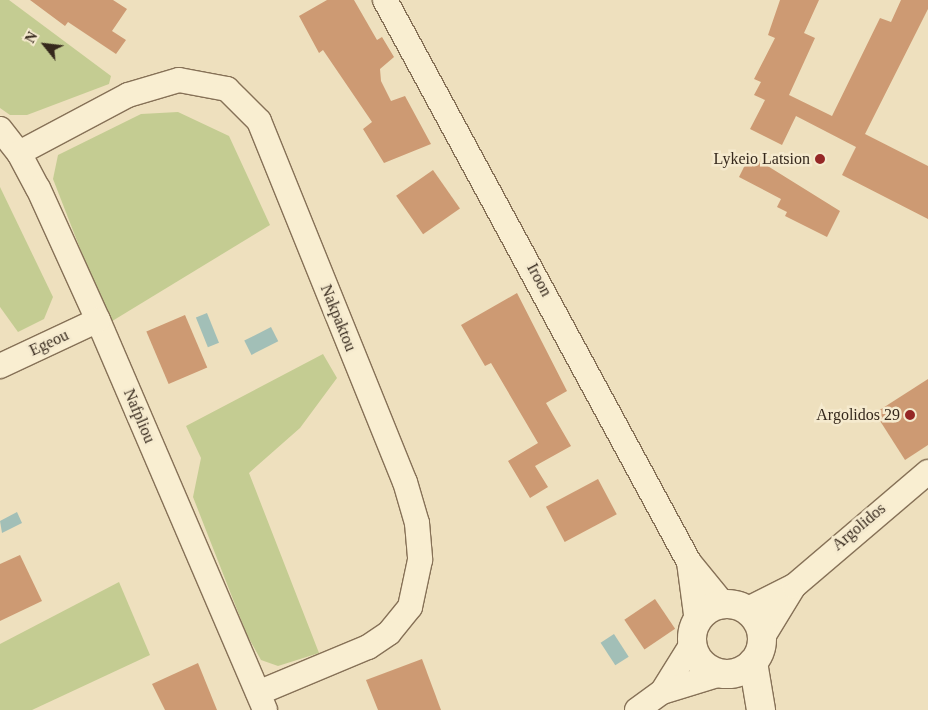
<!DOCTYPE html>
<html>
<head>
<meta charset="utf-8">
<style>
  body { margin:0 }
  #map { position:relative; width:928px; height:710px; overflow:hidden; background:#eee0be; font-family:Georgia,serif }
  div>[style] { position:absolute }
  .green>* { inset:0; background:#c4cc92 }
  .water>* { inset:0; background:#a2bfb7; transform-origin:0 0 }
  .building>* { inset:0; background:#cd9a73; transform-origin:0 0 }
  .roads { filter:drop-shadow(1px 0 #867157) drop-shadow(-1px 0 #867157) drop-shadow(0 1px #867157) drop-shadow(0 -1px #867157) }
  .minor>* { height:24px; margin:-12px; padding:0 12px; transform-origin:12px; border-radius:12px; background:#f9eed1 }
  .tertiary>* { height:28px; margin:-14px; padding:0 14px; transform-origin:14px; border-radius:14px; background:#f9eed1 }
  .tertiary>.ring { margin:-14px; padding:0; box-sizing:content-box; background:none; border:28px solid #f9eed1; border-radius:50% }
  .dots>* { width:14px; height:14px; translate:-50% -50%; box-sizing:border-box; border:2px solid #f5eace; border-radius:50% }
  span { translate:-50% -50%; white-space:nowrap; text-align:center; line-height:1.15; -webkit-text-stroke:5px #f5eace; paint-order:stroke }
  .poi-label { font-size:16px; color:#35281c }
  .right { translate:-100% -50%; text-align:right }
  .street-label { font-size:16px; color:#35281c }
  .north { position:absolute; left:20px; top:20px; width:50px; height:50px; -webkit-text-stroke:4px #f5eace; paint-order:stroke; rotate:299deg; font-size:14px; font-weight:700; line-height:20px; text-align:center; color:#35281c }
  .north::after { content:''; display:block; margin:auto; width:18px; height:22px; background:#35281c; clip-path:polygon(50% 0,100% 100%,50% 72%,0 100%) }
</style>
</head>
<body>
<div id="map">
  <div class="green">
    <i style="clip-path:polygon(0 0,9px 0,111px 76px,109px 84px,27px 115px,10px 115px,0 108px)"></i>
    <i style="clip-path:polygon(178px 112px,229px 136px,270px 225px,109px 323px,53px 179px,58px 155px,141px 114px)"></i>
    <i style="clip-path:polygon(0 187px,53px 297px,44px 319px,18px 332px,0 307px)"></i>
    <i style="clip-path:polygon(323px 354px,337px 378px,300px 428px,249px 473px,319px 653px,278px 666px,261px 660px,247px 635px,193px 497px,201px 458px,186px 426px)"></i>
    <i style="clip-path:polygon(119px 582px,150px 655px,32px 710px,0 710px,0 644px)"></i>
  </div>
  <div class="water">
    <i style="left:207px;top:313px;width:32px;height:12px;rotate:68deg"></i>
    <i style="left:271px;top:327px;width:16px;height:30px;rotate:63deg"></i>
    <i style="clip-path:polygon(17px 512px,22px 523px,2px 533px,0 521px)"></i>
    <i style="left:614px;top:634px;width:27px;height:16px;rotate:57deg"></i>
  </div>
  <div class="building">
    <i style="clip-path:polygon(30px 0,113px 0,127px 9px,112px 31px,126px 40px,116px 54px,68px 22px,65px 26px)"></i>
    <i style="clip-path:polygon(327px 0,354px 0,377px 40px,382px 37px,394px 57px,380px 69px,381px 81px,391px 101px,405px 96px,431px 144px,384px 163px,363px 129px,372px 122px,323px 50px,319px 53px,299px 16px)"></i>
    <i style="clip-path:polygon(780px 0,819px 0,804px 33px,815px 38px,789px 95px,832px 116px,880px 18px,891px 22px,901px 0,928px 0,928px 9px,865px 134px,928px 166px,928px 219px,842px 175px,856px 147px,796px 116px,782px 145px,750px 129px,765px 100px,754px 95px,761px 82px,754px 79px,775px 38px,768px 35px)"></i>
    <i style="clip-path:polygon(750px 155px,840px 211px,827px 237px,785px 216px,787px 212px,777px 207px,781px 199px,739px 177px)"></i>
    <i style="left:433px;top:170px;width:47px;height:45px;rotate:55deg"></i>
    <i style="clip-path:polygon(517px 293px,567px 391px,546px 403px,571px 446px,535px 466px,548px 487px,530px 498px,508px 461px,538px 443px,491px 363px,485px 366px,461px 325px)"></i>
    <i style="left:185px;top:315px;width:57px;height:42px;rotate:67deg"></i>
    <i style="clip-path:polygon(928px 379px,928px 445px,905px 460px,875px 413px)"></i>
    <i style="left:598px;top:479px;width:40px;height:59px;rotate:62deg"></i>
    <i style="clip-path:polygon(20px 555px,42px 601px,0 621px,0 564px)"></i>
    <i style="left:655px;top:599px;width:36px;height:37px;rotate:56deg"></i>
    <i style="clip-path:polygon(422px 659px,441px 710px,378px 710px,366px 680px)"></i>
    <i style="clip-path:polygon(198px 663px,217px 710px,165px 710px,152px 684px)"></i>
  </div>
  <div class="roads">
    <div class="minor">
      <i style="left:385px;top:0;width:639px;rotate:61.59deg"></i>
      <i style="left:689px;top:562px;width:55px;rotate:50.9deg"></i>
      <i style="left:0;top:129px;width:31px;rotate:52deg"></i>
      <i style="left:19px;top:153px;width:40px;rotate:62deg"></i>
      <i style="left:38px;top:188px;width:145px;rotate:65.6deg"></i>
      <i style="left:98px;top:320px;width:424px;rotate:66.8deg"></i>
      <i style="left:19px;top:153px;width:123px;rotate:-28deg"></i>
      <i style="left:128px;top:95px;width:53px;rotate:-16.4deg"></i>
      <i style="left:179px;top:80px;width:49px;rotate:10.6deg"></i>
      <i style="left:227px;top:89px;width:45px;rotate:45deg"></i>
      <i style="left:259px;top:121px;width:389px;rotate:68deg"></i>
      <i style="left:405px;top:482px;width:43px;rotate:73.7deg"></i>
      <i style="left:417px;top:523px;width:37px;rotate:85deg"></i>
      <i style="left:420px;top:560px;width:48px;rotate:102deg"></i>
      <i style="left:410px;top:607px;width:33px;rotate:129deg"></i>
      <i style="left:389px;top:633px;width:25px;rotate:146deg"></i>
      <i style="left:368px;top:647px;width:119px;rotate:157.3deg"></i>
      <i style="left:0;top:366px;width:108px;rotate:-25.1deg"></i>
      <i style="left:689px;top:562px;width:61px;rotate:82.4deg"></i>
      <i style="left:746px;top:610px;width:54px;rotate:-26.6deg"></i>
      <i style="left:761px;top:640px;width:63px;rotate:-58.6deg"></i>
      <i style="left:794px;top:586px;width:176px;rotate:-40.4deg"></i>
      <i style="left:662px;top:692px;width:57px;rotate:-58deg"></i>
      <i style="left:637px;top:710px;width:31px;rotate:-36deg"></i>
      <i style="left:662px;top:692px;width:62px;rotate:-17deg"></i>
    </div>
    <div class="tertiary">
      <i class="ring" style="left:692px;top:604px;width:42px;height:42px"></i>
      <i style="left:753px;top:662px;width:49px;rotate:80.5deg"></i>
    </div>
  </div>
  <div class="dots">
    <i style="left:820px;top:159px;background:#952726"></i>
    <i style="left:910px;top:415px;background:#952726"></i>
  </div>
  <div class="poi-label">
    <span class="right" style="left:810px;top:159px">Lykeio Latsion</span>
    <span class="right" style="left:900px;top:415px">Argolidos 29</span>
  </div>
  <div class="street-label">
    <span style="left:539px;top:280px;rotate:62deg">Iroon</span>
    <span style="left:338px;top:318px;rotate:68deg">Nakpaktou</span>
    <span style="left:49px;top:343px;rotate:-25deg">Egeou</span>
    <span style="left:139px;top:416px;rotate:67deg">Nafpliou</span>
    <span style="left:859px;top:527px;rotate:-40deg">Argolidos</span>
  </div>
  <div class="north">N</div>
</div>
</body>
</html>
